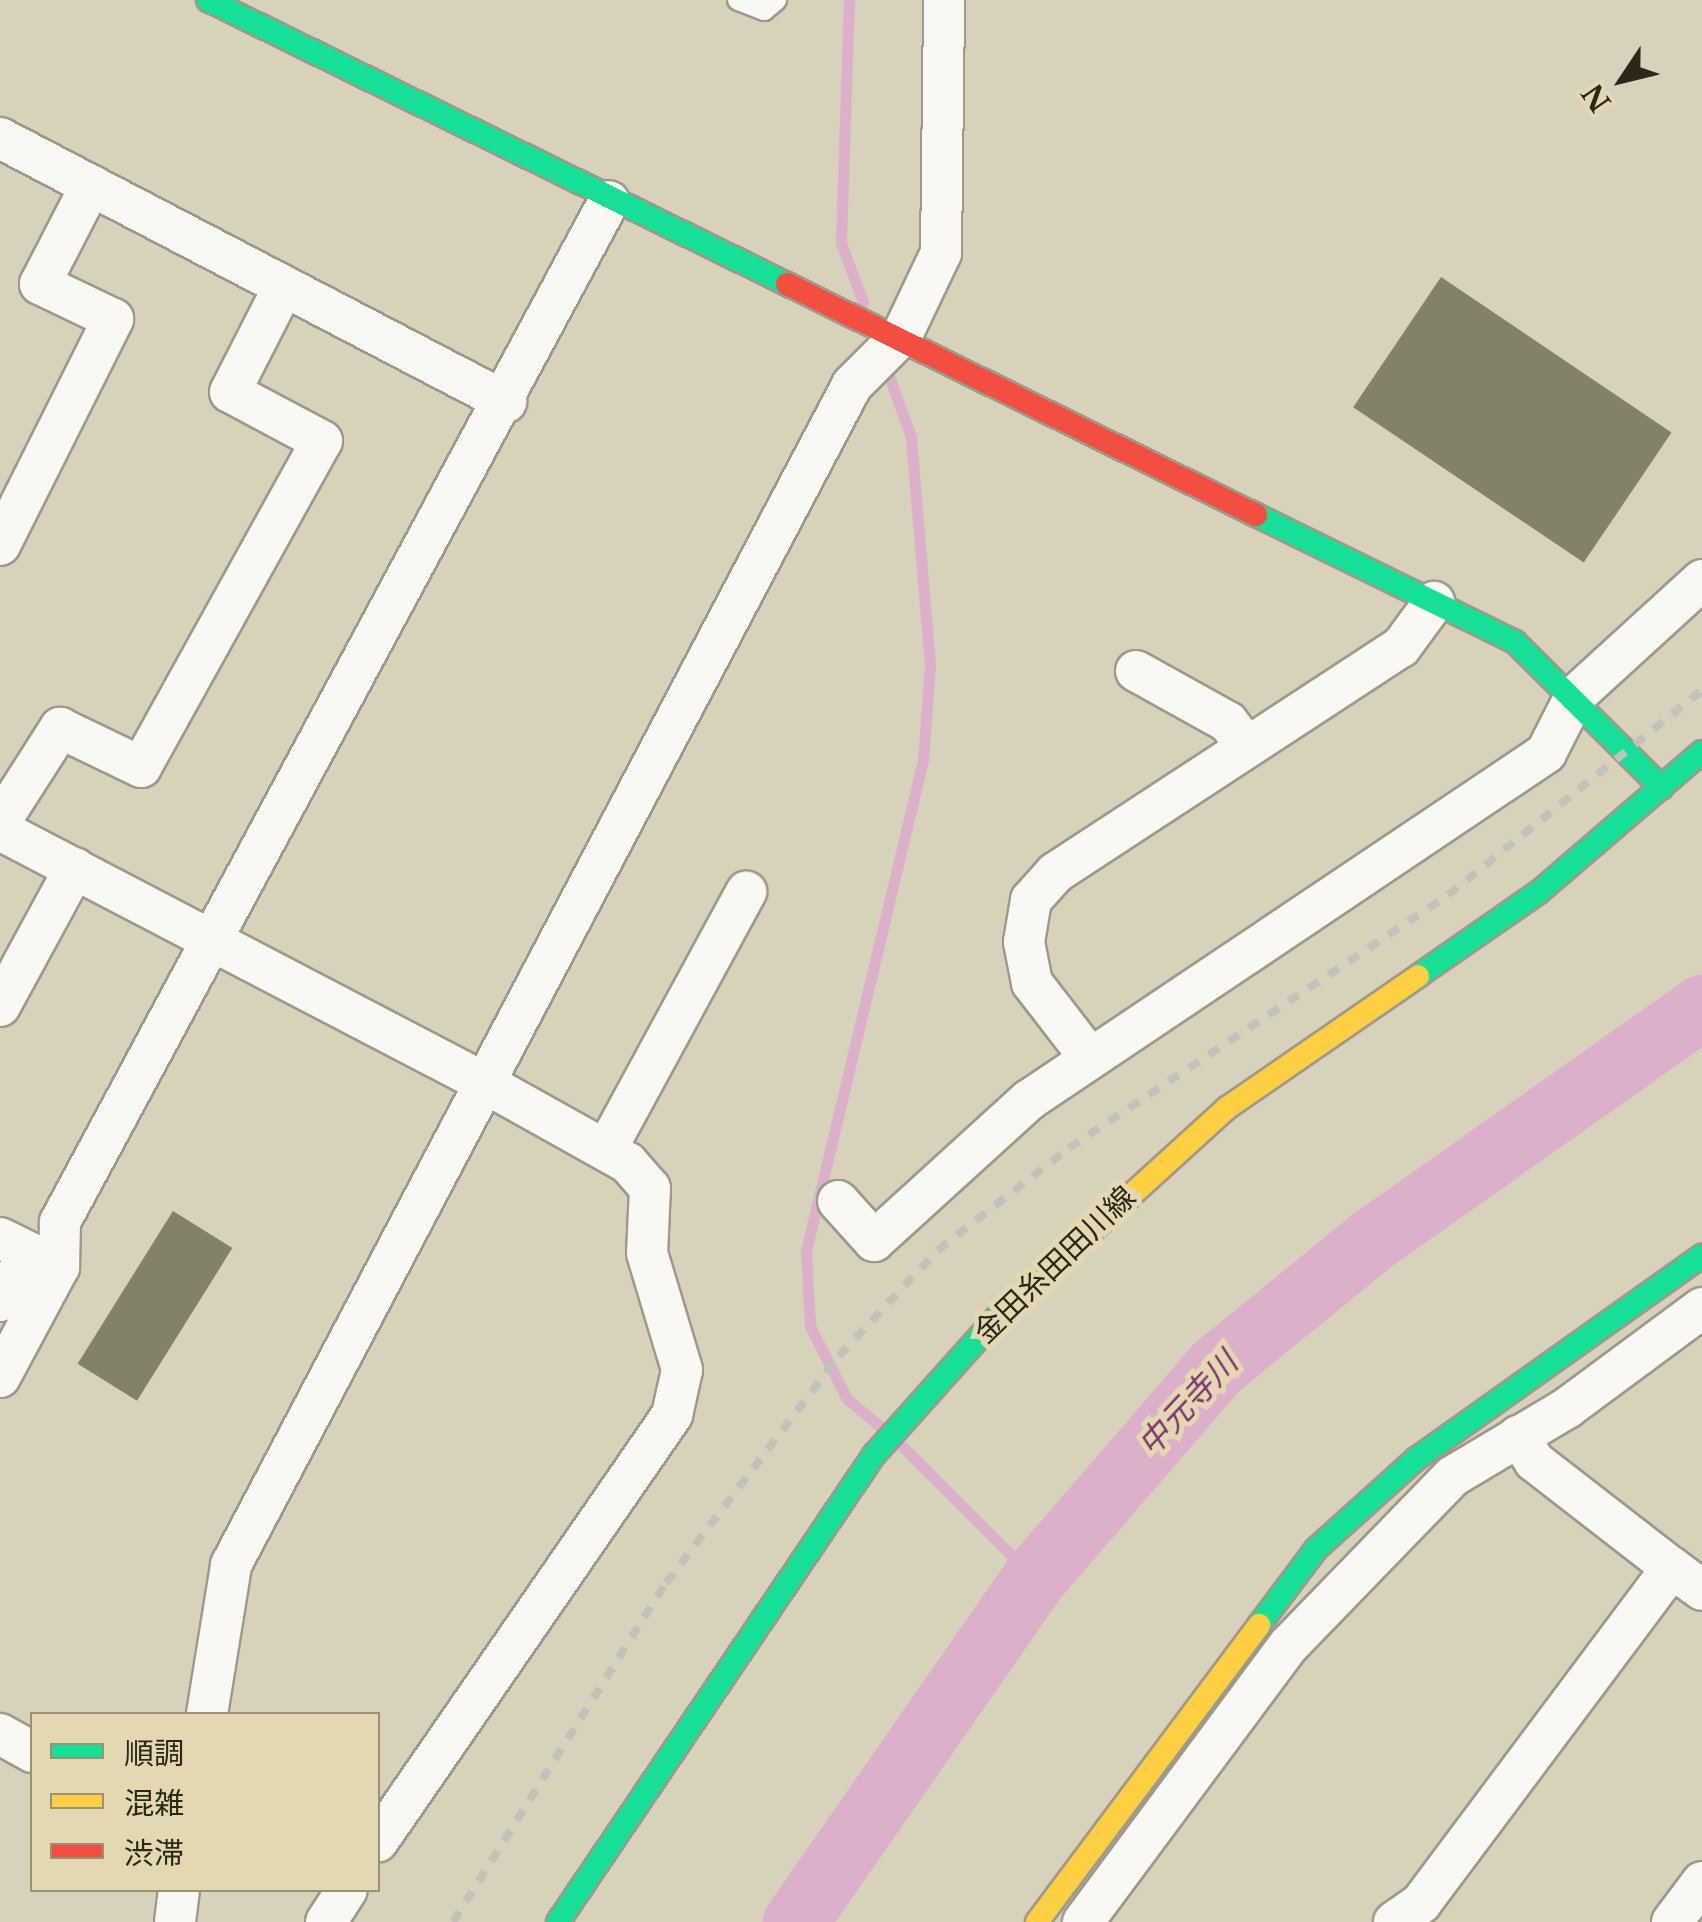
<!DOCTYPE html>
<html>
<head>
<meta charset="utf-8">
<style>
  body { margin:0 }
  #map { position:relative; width:1702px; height:1922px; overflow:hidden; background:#d8d2bc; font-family:"Libre Baskerville","Noto Sans JP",serif }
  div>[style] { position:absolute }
  .stream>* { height:11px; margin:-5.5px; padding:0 5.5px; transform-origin:5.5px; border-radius:5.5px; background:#dcafcb }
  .river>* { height:65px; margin:-32.5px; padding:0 32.5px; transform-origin:32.5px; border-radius:32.5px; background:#dcafcb }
  .building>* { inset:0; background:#838168; transform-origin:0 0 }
  .roads { filter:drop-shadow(2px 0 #9e9989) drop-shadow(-2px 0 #9e9989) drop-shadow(0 2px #9e9989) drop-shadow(0 -2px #9e9989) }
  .lane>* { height:20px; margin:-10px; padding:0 10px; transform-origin:10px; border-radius:10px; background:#f9f8f5 }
  .street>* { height:40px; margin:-20px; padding:0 20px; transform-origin:20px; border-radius:20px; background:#f9f8f5 }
  .fast>* { height:22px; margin:-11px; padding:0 11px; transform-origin:11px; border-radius:11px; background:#16e098 }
  .slow>* { height:22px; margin:-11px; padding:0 11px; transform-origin:11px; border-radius:11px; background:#ffcf43 }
  .jam>* { height:22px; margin:-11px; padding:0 11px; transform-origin:11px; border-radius:11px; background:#f24e42 }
  .rail>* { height:8px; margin-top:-4px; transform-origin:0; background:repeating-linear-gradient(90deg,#c2c1bb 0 12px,transparent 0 24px) }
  span { translate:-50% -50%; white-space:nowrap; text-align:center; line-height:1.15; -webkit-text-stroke:10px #e3d8b1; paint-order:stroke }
  .street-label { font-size:30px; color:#2c2819 }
  .water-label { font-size:32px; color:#7a346f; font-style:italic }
  .legend { position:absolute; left:30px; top:1712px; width:350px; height:180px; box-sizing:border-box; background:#e3d8b1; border:2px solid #9a9274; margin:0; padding:12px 18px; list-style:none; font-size:30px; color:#2c2819 }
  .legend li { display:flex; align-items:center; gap:20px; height:50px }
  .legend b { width:50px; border:2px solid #9a9274 }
  .north { position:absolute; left:1572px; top:30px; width:100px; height:100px; -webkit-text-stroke:8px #e3d8b1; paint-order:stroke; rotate:235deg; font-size:28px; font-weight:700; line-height:40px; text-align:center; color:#2c2819 }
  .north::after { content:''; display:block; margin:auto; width:35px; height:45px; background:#2c2819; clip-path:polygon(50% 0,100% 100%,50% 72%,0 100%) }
</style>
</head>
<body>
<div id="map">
  <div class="stream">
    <i style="left:849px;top:0;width:243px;rotate:91.9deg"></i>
    <i style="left:841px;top:243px;width:63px;rotate:69.6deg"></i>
    <i style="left:882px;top:1428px;width:45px;rotate:-140.4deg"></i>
    <i style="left:847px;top:1399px;width:82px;rotate:-116.9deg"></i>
    <i style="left:810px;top:1326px;width:75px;rotate:-93.1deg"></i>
    <i style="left:806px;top:1251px;width:505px;rotate:-76.6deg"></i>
    <i style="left:923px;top:760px;width:95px;rotate:-85.8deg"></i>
    <i style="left:930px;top:665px;width:229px;rotate:-94.8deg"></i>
    <i style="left:911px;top:437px;width:80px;rotate:-109.8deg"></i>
    <i style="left:903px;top:1447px;width:185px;rotate:45deg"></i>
  </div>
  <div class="river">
    <i style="left:795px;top:1922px;width:419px;rotate:-55.2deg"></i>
    <i style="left:1034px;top:1578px;width:279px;rotate:-49.2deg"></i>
    <i style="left:1216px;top:1367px;width:203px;rotate:-39.2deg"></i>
    <i style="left:1373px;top:1239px;width:403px;rotate:-35.2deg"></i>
  </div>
  <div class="building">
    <i style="left:1441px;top:277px;width:278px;height:157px;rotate:34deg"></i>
    <i style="left:173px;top:1211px;width:70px;height:180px;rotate:32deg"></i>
  </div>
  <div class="roads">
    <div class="lane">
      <i style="left:738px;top:0;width:28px;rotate:21deg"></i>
      <i style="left:764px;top:10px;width:16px;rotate:-40deg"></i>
    </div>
    <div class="street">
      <i style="left:0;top:138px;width:571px;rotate:27.55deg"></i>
      <i style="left:0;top:545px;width:253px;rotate:-63.4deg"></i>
      <i style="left:113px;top:319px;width:81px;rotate:-154.4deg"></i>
      <i style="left:40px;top:284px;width:111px;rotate:-62.7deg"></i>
      <i style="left:1136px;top:671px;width:105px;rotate:29deg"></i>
      <i style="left:1228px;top:722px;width:31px;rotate:53deg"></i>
      <i style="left:0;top:822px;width:112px;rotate:-57.4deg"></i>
      <i style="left:60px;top:728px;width:90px;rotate:25.7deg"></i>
      <i style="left:141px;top:767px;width:373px;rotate:-61deg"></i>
      <i style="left:322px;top:441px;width:104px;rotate:-152deg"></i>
      <i style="left:230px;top:392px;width:119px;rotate:-63deg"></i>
      <i style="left:0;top:830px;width:545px;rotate:27.55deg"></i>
      <i style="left:483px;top:1082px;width:166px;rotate:29.2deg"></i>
      <i style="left:628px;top:1163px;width:33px;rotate:49deg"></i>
      <i style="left:650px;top:1188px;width:65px;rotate:92.6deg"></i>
      <i style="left:647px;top:1253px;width:122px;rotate:73.3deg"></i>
      <i style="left:682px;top:1370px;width:46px;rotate:102.5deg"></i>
      <i style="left:672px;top:1415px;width:518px;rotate:124.61deg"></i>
      <i style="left:0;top:1006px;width:157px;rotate:-61.5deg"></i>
      <i style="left:1090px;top:1058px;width:95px;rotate:-127.7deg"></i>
      <i style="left:1032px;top:983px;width:42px;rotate:-101deg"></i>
      <i style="left:1024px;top:942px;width:43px;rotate:-80.5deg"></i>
      <i style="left:1031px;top:900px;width:36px;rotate:-48deg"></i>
      <i style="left:1055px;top:873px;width:413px;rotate:-33.2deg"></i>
      <i style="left:1401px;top:647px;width:56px;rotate:-53.7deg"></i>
      <i style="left:606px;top:1150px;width:294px;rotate:-61.5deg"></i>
      <i style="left:838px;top:1201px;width:54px;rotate:48deg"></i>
      <i style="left:874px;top:1241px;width:210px;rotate:-42.3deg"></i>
      <i style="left:1029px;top:1100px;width:623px;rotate:-33.87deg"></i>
      <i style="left:1546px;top:753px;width:64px;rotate:-63deg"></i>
      <i style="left:1575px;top:696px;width:172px;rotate:-42.4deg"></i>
      <i style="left:0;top:1238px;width:66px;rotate:26.2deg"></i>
      <i style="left:0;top:1301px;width:55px;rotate:-58.3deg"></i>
      <i style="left:0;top:1377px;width:125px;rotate:-61.8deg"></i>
      <i style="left:59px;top:1267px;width:45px;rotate:-88.7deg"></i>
      <i style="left:60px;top:1222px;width:1159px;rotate:-61.73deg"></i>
      <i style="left:1518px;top:1436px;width:30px;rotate:57deg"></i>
      <i style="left:1534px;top:1461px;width:175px;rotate:37.8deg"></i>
      <i style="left:207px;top:1714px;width:151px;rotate:-80.8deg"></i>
      <i style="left:231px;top:1565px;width:1333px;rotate:-62.24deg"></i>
      <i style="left:852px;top:385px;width:71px;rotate:-45deg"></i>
      <i style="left:902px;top:335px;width:91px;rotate:-64.6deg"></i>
      <i style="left:941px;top:253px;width:253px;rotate:-89.3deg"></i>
      <i style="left:0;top:1734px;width:37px;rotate:29deg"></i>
      <i style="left:175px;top:1922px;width:32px;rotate:-83deg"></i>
      <i style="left:326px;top:1922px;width:38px;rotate:-57deg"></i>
      <i style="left:1083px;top:1922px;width:345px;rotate:-53.4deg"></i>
      <i style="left:1289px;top:1645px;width:235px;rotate:-45.9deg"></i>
      <i style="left:1453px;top:1476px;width:133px;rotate:-30.8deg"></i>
      <i style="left:1567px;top:1408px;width:168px;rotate:-36.5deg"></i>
      <i style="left:1394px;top:1922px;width:33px;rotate:-35deg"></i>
      <i style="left:1421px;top:1903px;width:419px;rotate:-53.2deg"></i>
      <i style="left:1672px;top:1568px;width:37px;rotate:36deg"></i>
      <i style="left:1672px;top:1922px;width:50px;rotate:-53.1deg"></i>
    </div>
    <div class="fast">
      <i style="left:208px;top:0;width:645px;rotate:26.13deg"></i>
      <i style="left:1256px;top:515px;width:288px;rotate:26.1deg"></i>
      <i style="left:1515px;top:642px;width:207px;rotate:44.8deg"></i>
      <i style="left:1418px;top:976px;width:147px;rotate:-34.8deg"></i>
      <i style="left:1539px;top:892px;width:215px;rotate:-40.7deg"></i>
      <i style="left:1259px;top:1625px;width:95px;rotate:-53.1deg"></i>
      <i style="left:1316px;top:1549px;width:135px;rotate:-42deg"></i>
      <i style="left:1416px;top:1459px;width:351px;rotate:-35.4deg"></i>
      <i style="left:558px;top:1922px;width:564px;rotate:-55.92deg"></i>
      <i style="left:874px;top:1455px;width:188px;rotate:-48.2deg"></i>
      <i style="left:999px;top:1315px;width:128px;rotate:-42.2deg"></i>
    </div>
    <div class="slow">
      <i style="left:1094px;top:1229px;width:180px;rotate:-42.3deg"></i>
      <i style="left:1227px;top:1108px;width:232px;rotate:-34.6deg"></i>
      <i style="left:1037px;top:1922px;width:371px;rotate:-53.2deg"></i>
    </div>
    <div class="jam">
      <i style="left:787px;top:284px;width:523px;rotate:26.22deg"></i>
    </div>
  </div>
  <div class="rail">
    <i style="left:453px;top:1922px;width:400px;rotate:-57.9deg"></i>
    <i style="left:666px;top:1583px;width:285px;rotate:-52.7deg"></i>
    <i style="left:839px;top:1356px;width:145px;rotate:-47deg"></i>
    <i style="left:938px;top:1250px;width:166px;rotate:-37.9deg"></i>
    <i style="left:1069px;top:1148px;width:456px;rotate:-33.7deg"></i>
    <i style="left:1448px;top:895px;width:326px;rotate:-38.9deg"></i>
  </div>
  <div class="street-label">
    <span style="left:1055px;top:1265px;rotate:-44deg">金田糸田田川線</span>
  </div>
  <div class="water-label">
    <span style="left:1188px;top:1404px;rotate:-47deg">中元寺川</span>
  </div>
  <ul class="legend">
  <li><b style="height:12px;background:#16e098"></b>順調</li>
  <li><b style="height:12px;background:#ffcf43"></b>混雑</li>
  <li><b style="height:12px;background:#f24e42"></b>渋滞</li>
  </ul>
  <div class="north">N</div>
</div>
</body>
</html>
